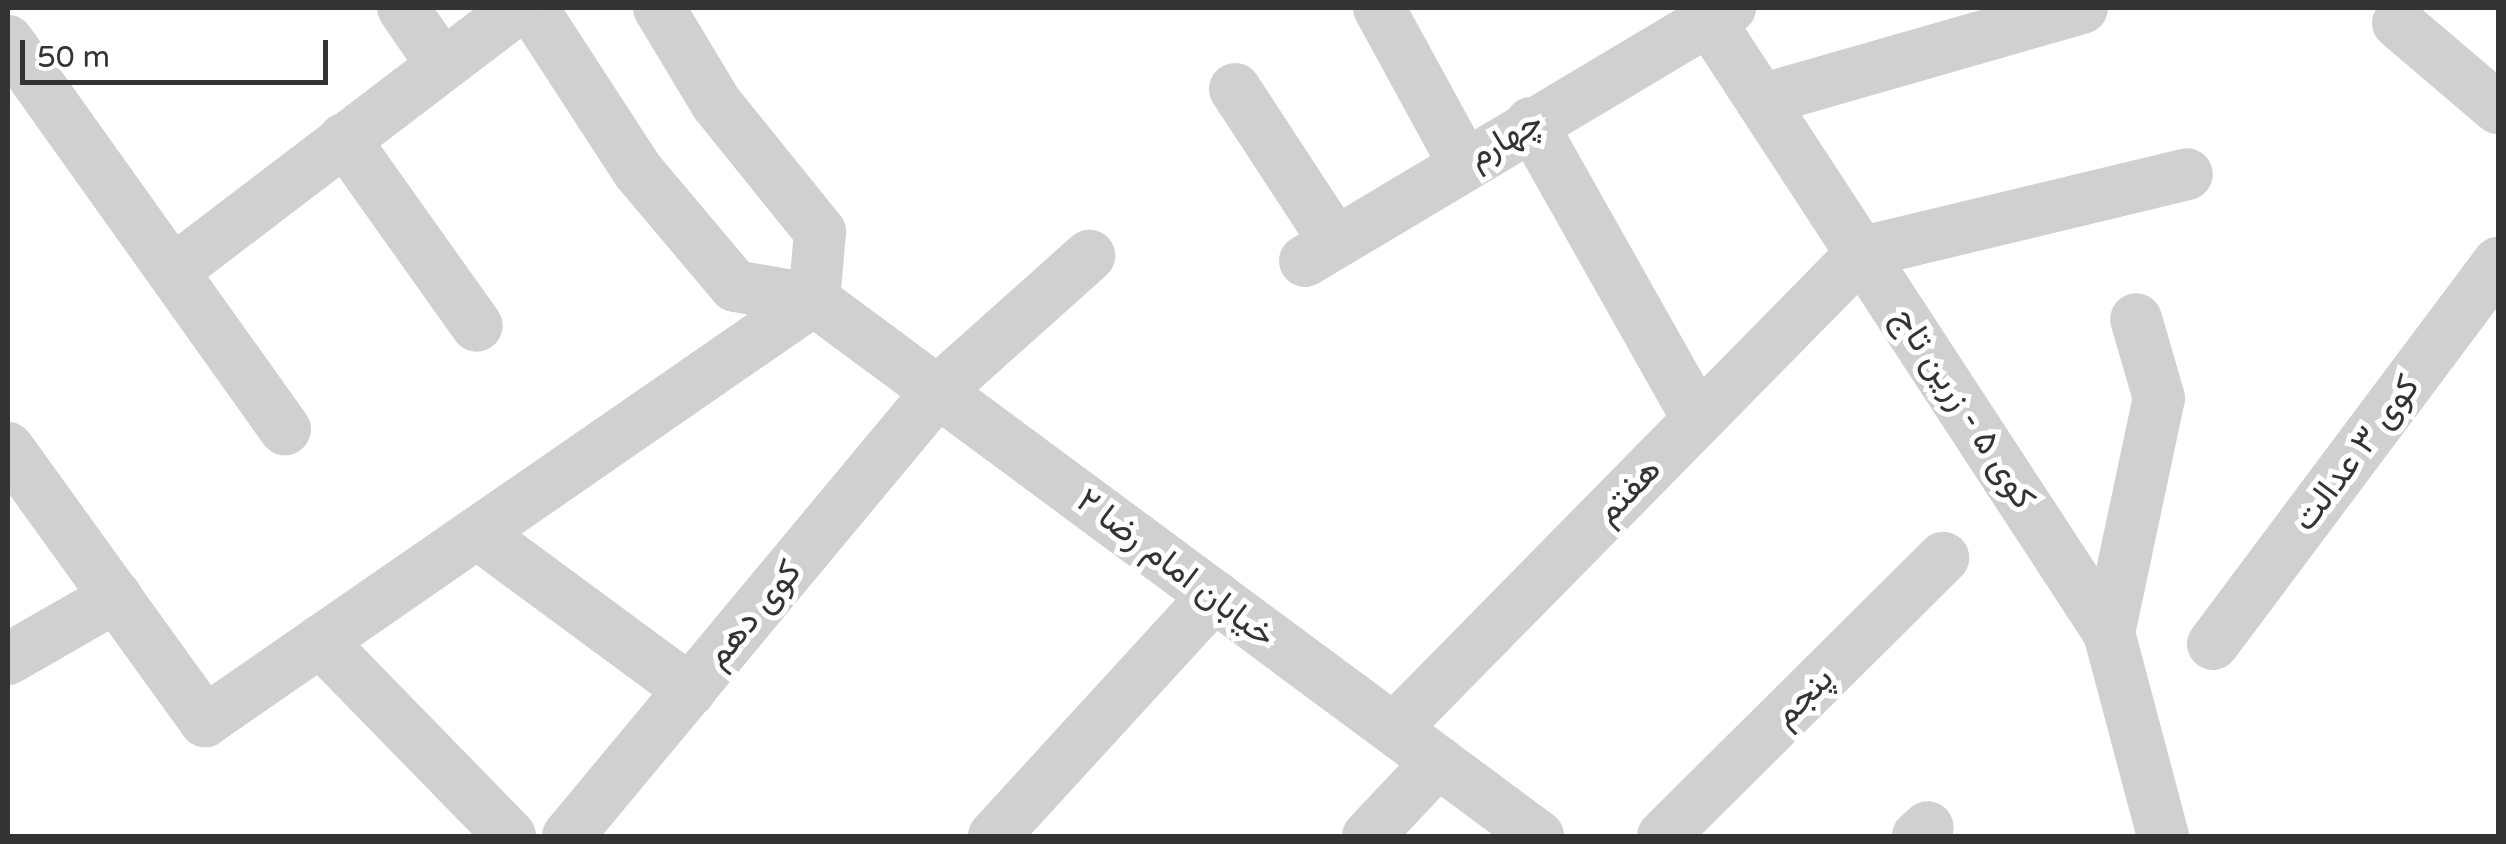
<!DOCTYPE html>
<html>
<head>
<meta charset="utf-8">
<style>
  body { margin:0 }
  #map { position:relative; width:2506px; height:844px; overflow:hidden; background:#fff; font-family:"Varela Round",Vazirmatn,sans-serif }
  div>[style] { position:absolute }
  .minor>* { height:52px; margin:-26px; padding:0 26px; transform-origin:26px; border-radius:26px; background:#d0d0d0 }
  span { translate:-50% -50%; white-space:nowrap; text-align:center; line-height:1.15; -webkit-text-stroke:10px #fff; paint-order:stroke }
  .street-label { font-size:35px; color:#333 }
  .frame { position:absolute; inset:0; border:10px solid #333; pointer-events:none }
  .scale { position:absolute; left:20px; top:40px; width:308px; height:45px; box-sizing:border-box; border:5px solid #333; border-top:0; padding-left:12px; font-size:30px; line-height:35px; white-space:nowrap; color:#333; -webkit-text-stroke:8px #fff; paint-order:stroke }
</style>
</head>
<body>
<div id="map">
  <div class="minor">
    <i style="left:403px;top:8px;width:69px;rotate:55.6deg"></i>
    <i style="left:532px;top:8px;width:194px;rotate:57deg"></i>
    <i style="left:638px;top:171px;width:150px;rotate:49.9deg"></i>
    <i style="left:735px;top:286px;width:80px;rotate:10deg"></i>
    <i style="left:814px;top:300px;width:901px;rotate:36.51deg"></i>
    <i style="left:659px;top:8px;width:111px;rotate:59deg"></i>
    <i style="left:716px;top:103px;width:166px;rotate:51.1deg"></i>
    <i style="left:820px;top:232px;width:68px;rotate:95deg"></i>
    <i style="left:1379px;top:8px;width:178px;rotate:61.4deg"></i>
    <i style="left:1701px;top:8px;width:746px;rotate:56.86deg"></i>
    <i style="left:2109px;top:633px;width:210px;rotate:75.1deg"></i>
    <i style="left:2398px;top:23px;width:131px;rotate:40.4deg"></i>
    <i style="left:8px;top:41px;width:477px;rotate:54.5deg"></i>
    <i style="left:1235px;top:89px;width:183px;rotate:56.8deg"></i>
    <i style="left:1761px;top:100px;width:334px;rotate:-16deg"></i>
    <i style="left:1531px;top:123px;width:340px;rotate:60.6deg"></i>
    <i style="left:344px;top:139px;width:229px;rotate:54.6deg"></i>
    <i style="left:1305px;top:261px;width:495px;rotate:-30.8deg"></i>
    <i style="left:173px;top:271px;width:434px;rotate:-37.3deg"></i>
    <i style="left:8px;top:448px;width:337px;rotate:54.2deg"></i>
    <i style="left:205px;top:721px;width:740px;rotate:-34.66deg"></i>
    <i style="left:477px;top:533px;width:265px;rotate:36.4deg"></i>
    <i style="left:2109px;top:633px;width:240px;rotate:-78deg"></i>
    <i style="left:2159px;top:398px;width:82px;rotate:-106.2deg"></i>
    <i style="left:320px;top:641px;width:272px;rotate:45.7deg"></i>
    <i style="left:2213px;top:644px;width:476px;rotate:-53.2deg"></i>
    <i style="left:8px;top:659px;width:125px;rotate:-29.9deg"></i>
    <i style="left:1394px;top:729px;width:669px;rotate:-45.48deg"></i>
    <i style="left:1863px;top:252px;width:333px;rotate:-13.5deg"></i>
    <i style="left:568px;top:836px;width:579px;rotate:-50.26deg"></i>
    <i style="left:938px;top:391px;width:203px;rotate:-41.8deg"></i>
    <i style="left:994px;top:836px;width:326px;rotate:-47.5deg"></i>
    <i style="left:1368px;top:836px;width:102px;rotate:-46.6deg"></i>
    <i style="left:1663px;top:836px;width:395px;rotate:-44.8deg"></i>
    <i style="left:1918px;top:836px;width:13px;rotate:-42deg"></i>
  </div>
  <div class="street-label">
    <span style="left:1505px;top:139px;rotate:-31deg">چهارم</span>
    <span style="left:1964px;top:408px;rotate:57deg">کوی ۵ - زرین تاج</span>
    <span style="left:2356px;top:453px;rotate:-53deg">کوی ۳ عدالت</span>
    <span style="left:1628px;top:491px;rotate:-46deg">هفتم</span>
    <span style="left:1176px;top:568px;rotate:37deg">خیابان امام رضا ۲</span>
    <span style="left:753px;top:614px;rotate:-50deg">کوی دهم</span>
    <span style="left:1803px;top:697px;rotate:-45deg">پنجم</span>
  </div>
  <div class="frame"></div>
  <div class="scale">50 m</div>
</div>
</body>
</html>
